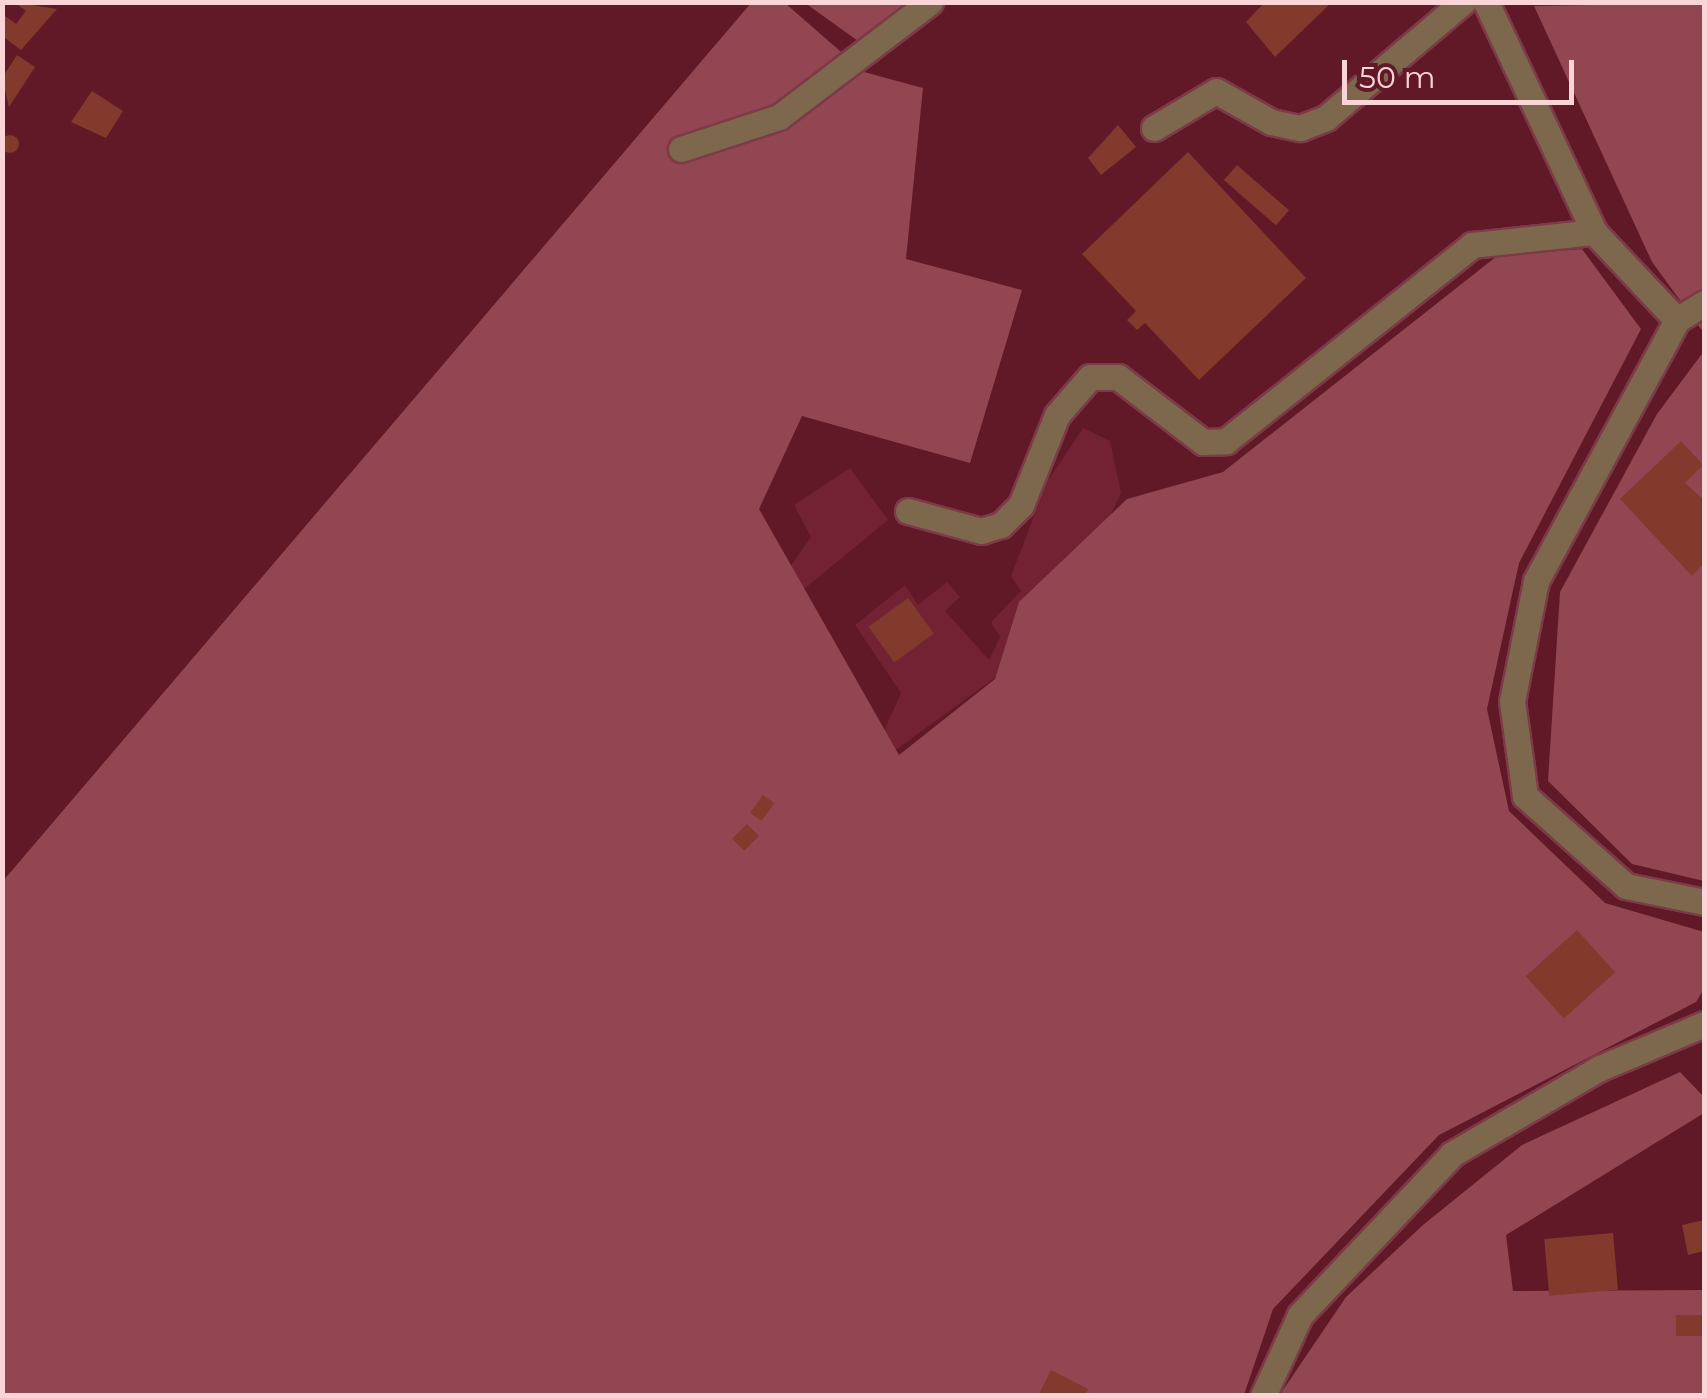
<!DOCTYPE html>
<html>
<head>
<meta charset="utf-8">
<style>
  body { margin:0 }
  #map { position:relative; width:1707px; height:1398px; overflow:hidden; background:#611827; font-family:Montserrat,sans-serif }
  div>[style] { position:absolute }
  .built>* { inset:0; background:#722232 }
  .forest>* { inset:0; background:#924651 }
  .building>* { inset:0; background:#823a2c; transform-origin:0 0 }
  .round { border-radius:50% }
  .roads { filter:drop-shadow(2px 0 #7d3a47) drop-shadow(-2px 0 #7d3a47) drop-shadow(0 2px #7d3a47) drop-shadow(0 -2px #7d3a47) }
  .minor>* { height:25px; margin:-12.5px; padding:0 12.5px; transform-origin:12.5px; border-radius:12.5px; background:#7d684e }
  span { translate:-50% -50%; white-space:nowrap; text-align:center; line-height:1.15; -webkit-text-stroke:9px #611827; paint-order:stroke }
  .frame { position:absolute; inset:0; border:5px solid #fad5d8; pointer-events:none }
  .scale { position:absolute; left:1342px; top:60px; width:232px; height:45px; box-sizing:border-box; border:5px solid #fad5d8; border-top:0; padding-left:12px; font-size:30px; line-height:35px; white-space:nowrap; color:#fad5d8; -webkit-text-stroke:8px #611827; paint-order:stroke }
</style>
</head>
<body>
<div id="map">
  <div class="built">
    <i style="clip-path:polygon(1083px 428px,1110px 441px,1121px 493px,1098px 543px,1007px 669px,886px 757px,878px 744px,901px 693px,855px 625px,905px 585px,918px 605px,947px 582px,960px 597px,945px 611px,989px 660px,1000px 637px,991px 622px,1021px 591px,1011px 576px,1047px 482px)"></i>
    <i style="clip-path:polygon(850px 468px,888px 520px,787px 603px,773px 591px,811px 537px,794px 505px)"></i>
  </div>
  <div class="forest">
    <i style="clip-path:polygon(751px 3px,785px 3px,864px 72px,923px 88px,906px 259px,1022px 290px,970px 463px,802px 416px,759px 509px,899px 755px,995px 679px,1019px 602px,1127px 499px,1223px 472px,1497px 256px,1582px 249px,1641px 329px,1519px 563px,1487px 709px,1509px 811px,1605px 903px,1704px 932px,1704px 989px,1696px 1002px,1439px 1135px,1273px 1309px,1244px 1395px,3px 1396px,3px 881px)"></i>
    <i style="clip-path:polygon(805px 3px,919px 3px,865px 46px)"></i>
    <i style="clip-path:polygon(1704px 3px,1704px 333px,1652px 262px,1534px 6px)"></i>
    <i style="clip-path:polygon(1704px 351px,1704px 881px,1632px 864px,1548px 781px,1560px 592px,1657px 414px)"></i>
    <i style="clip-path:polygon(1680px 1072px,1704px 1097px,1704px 1113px,1506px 1235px,1513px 1291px,1704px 1290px,1704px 1395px,1279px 1396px,1346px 1297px,1423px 1225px,1522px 1145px)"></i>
  </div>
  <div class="building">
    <i style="clip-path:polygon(14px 2px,57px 9px,21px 50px,2px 36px,5px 16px,16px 24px,26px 11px)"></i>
    <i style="clip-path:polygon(1265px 2px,1332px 2px,1275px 57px,1246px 22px)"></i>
    <i style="clip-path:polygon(17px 55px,35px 67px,9px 107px,2px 78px)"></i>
    <i style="clip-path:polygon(92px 91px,123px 111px,106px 138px,71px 122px)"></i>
    <i style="clip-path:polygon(1118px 125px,1136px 147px,1101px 175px,1088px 158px)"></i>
    <i class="round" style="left:1px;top:135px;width:18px;height:18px"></i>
    <i style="clip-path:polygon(1188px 152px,1306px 278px,1199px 380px,1145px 323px,1137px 330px,1127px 320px,1136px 311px,1082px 254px)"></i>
    <i style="left:1237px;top:165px;width:69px;height:20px;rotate:41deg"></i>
    <i style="clip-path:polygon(1681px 441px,1703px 465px,1685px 483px,1704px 500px,1704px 563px,1692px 576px,1620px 499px)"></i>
    <i style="left:908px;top:598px;width:44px;height:49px;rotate:54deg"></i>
    <i style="left:763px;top:795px;width:14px;height:22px;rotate:36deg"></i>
    <i style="left:747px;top:824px;width:17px;height:21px;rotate:45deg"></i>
    <i style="left:1577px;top:930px;width:57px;height:69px;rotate:48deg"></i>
    <i style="clip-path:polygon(1704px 1220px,1704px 1251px,1688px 1255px,1682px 1225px)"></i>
    <i style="left:1613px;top:1233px;width:57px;height:69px;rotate:85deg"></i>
    <i style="left:1704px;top:1315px;width:21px;height:28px;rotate:90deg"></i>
    <i style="clip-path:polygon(1051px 1370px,1088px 1389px,1085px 1396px,1038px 1396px)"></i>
  </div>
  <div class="roads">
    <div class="minor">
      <i style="left:1486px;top:2px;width:254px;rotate:64.8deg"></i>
      <i style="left:1594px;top:232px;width:121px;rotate:46.7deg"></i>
      <i style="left:1154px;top:128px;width:72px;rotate:-30.8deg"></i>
      <i style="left:1216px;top:91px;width:63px;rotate:29.4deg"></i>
      <i style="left:1271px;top:122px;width:30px;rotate:12deg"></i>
      <i style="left:1300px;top:128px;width:28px;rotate:-21deg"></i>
      <i style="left:1326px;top:118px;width:180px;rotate:-40.3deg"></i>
      <i style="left:681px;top:149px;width:103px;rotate:-18.1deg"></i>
      <i style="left:779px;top:117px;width:190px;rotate:-37.3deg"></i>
      <i style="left:1704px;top:303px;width:32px;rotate:148deg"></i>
      <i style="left:1677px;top:320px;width:297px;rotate:118.4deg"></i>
      <i style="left:1536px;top:581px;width:122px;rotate:101.3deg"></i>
      <i style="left:1512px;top:701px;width:96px;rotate:82.2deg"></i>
      <i style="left:1525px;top:796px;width:135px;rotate:41.7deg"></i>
      <i style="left:1626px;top:886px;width:80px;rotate:11.6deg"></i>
      <i style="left:908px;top:511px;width:76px;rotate:15.3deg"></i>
      <i style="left:981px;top:531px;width:21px;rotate:-17deg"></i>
      <i style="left:1001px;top:525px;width:28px;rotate:-45deg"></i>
      <i style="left:1021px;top:505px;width:97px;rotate:-68.2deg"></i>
      <i style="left:1057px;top:415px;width:50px;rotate:-49deg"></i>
      <i style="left:1090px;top:377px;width:28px"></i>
      <i style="left:1118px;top:377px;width:107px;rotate:37.4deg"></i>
      <i style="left:1203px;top:442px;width:23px;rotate:-2deg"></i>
      <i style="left:1226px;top:441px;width:315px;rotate:-38.5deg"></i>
      <i style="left:1472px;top:245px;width:123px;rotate:-6.1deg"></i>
      <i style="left:1263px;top:1396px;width:89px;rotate:-65.4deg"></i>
      <i style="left:1300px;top:1315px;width:221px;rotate:-46.6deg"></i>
      <i style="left:1452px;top:1154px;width:171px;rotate:-30.2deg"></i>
      <i style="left:1600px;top:1068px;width:113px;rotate:-22.9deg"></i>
    </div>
  </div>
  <div class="frame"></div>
  <div class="scale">50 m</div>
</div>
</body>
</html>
